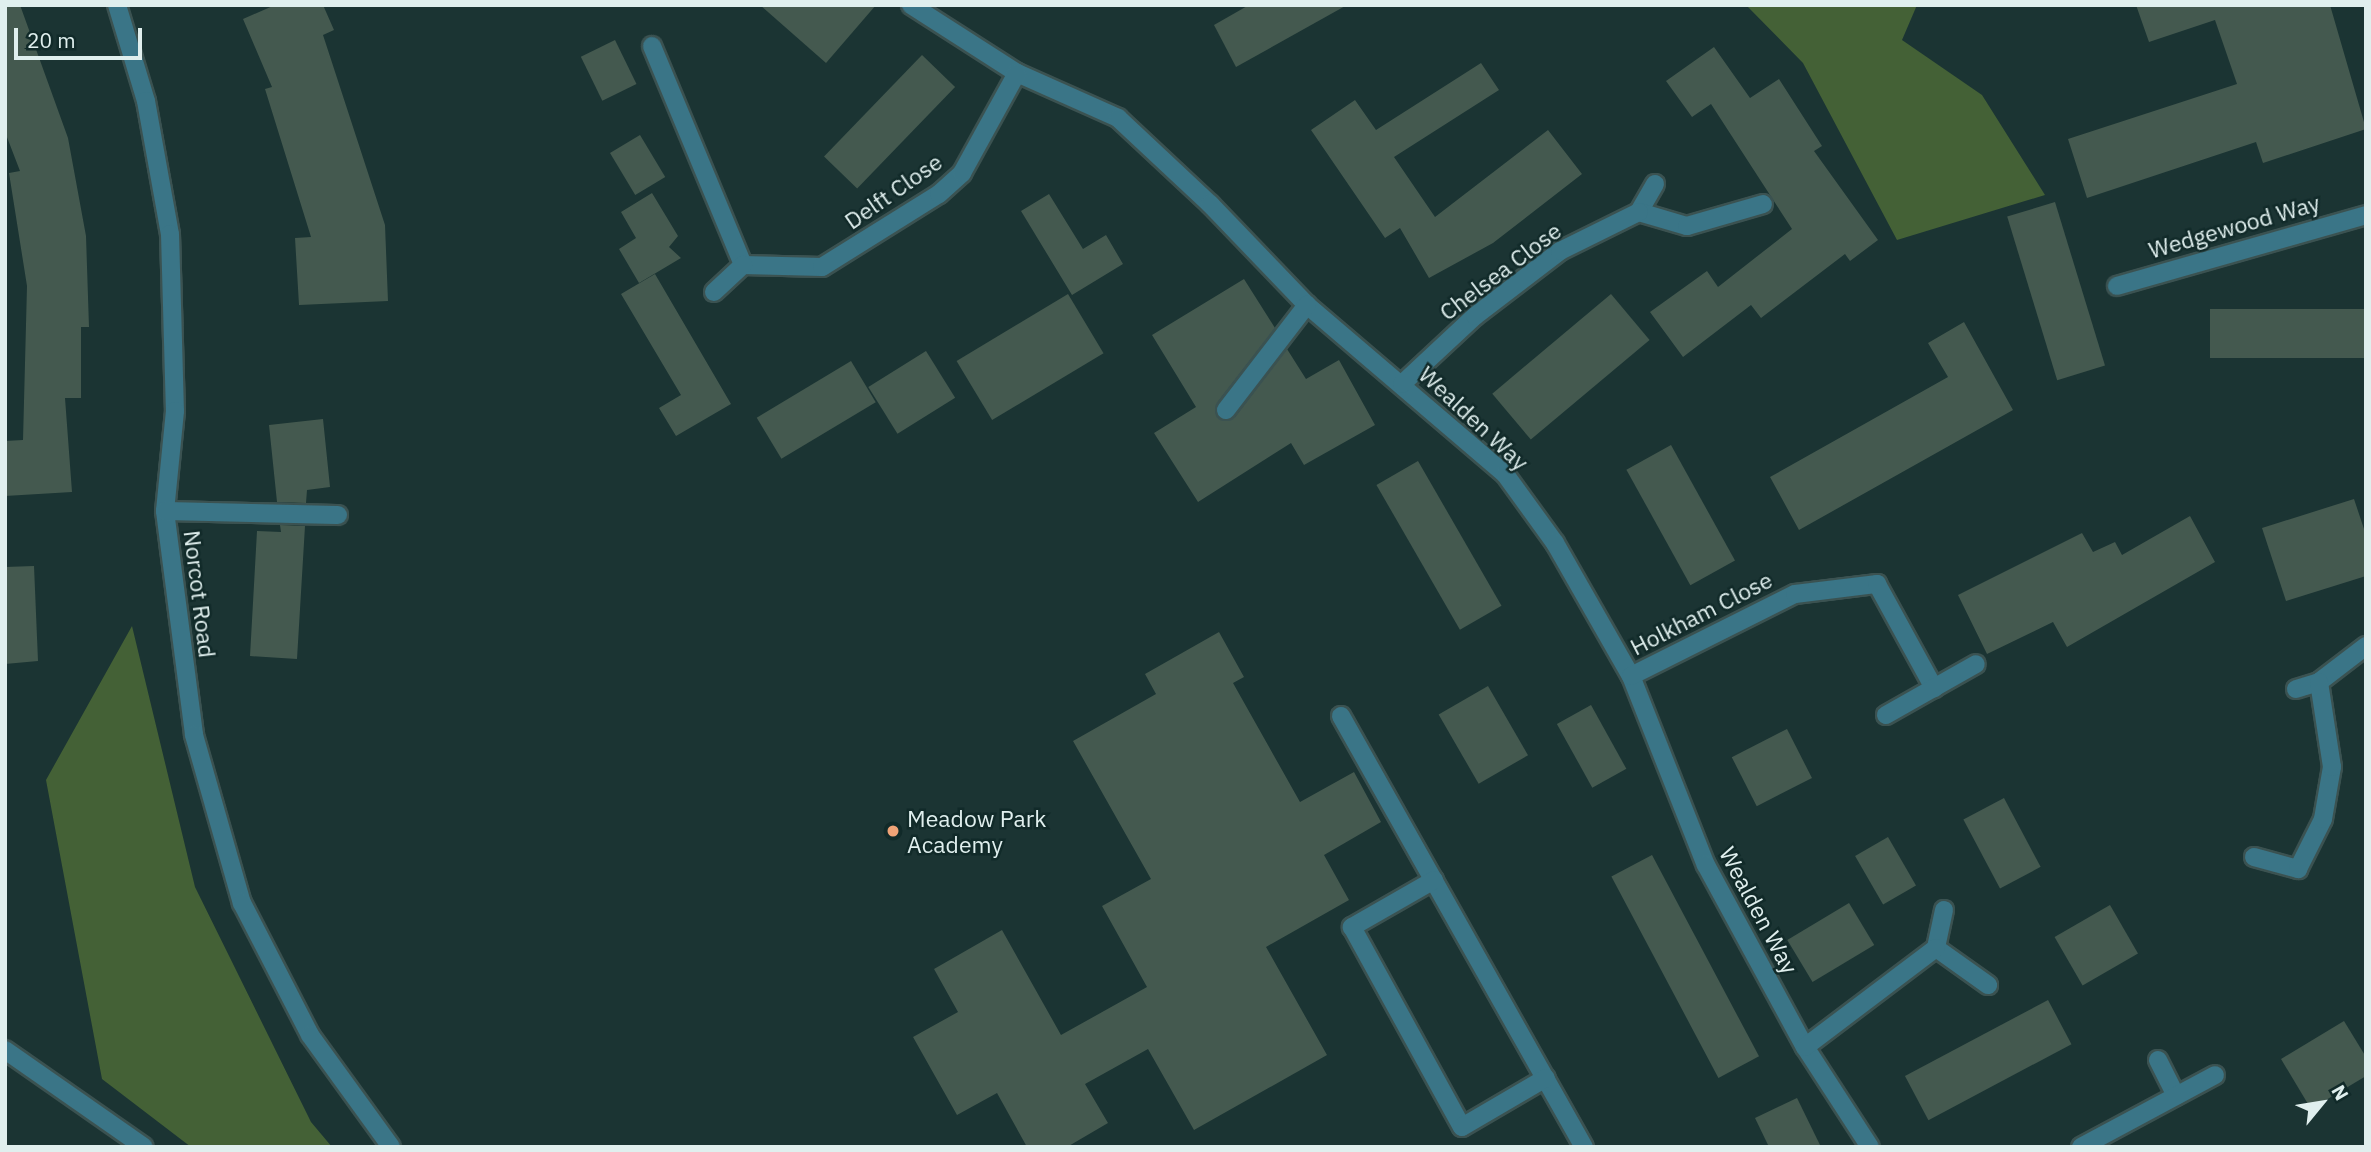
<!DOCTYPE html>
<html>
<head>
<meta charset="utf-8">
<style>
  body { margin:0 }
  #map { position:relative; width:2371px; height:1152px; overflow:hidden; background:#1b3433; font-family:"IBM Plex Sans",sans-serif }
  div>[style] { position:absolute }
  .green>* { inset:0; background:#446136 }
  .building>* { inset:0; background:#44594f; transform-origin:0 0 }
  .roads { filter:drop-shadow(2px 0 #3b5251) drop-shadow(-2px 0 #3b5251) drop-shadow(0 2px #3b5251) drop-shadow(0 -2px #3b5251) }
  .minor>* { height:18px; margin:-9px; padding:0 9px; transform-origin:9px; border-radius:9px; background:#3a7587 }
  .dots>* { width:19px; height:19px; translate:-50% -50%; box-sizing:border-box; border:4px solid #112a29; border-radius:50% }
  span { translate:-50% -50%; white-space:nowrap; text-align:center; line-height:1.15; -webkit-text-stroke:5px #112a29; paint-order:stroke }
  .street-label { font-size:23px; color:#e0efee }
  .poi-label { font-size:23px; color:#e0efee }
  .left { translate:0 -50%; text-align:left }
  .frame { position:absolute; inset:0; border:7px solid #e0efee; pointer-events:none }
  .north { position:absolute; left:2287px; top:1068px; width:70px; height:70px; -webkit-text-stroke:5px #112a29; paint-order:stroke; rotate:60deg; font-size:19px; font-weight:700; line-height:28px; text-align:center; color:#e0efee }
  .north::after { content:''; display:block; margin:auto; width:24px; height:32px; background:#e0efee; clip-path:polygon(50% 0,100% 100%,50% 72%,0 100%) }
  .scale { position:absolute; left:14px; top:28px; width:128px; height:32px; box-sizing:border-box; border:4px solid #e0efee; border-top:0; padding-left:9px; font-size:21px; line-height:24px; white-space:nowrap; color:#e0efee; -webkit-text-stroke:5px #112a29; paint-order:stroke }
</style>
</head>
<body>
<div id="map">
  <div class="green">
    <i style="clip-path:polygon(1746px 5px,1917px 5px,1902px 40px,1982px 95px,2045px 195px,1897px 240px,1803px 63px)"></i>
    <i style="clip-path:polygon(132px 626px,195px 887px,311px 1122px,332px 1147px,191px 1147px,102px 1079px,46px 780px)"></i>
  </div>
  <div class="building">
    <i style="clip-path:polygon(5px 5px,20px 5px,68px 138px,86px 236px,89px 327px,81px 327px,81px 398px,65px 398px,72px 492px,5px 496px,5px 441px,23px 440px,27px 286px,9px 173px,20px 171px,5px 132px)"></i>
    <i style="clip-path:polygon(275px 5px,323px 5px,334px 30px,323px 35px,385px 225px,388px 301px,299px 305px,295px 238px,311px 237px,265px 89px,272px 87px,243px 19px)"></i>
    <i style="clip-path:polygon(760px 5px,876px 5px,826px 63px)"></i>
    <i style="clip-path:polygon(1249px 5px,1347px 5px,1236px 67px,1214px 25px)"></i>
    <i style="clip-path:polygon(2136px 5px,2330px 5px,2366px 129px,2263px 163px,2256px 142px,2087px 198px,2068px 139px,2237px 84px,2215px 20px,2149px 42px)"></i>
    <i style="left:615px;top:40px;width:49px;height:38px;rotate:64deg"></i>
    <i style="clip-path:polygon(1714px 47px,1750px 98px,1779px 79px,1822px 146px,1814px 151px,1878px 240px,1850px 261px,1845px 254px,1761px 318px,1751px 305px,1683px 357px,1650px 312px,1707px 271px,1718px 287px,1792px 229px,1711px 104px,1692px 117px,1666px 81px)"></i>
    <i style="left:922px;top:55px;width:46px;height:141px;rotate:44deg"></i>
    <i style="clip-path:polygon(1481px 63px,1499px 90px,1394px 157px,1435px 217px,1548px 130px,1582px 174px,1493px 243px,1429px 278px,1400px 228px,1385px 238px,1311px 130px,1355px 100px,1376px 130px)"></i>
    <i style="left:640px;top:135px;width:49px;height:35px;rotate:59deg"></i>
    <i style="clip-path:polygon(652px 193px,678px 236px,669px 247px,681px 258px,639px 283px,619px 249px,636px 238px,621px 212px)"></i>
    <i style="clip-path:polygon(1049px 194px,1083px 249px,1106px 235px,1123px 264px,1072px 295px,1021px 211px)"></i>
    <i style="left:2055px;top:202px;width:171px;height:50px;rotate:73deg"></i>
    <i style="clip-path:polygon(655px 274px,731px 404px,676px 436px,659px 408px,681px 395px,621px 294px)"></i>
    <i style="clip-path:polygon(1244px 279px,1275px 328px,1217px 403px,1219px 419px,1235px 417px,1287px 349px,1306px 379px,1339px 360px,1375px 425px,1304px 465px,1291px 443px,1198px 502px,1154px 433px,1196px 407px,1152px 335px)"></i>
    <i style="left:1068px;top:294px;width:69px;height:130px;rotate:59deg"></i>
    <i style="left:1611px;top:294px;width:60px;height:155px;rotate:50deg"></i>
    <i style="left:2366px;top:309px;width:49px;height:156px;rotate:90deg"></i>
    <i style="clip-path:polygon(1964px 322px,2013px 410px,1799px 530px,1770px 477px,1948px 377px,1928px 343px)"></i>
    <i style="left:926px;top:351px;width:55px;height:68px;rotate:58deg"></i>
    <i style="left:851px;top:361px;width:48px;height:110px;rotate:59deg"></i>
    <i style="clip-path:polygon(323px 419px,330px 487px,307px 490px,306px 503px,277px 502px,269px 425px)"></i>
    <i style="left:1671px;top:445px;width:132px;height:51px;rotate:61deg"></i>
    <i style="left:1418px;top:461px;width:167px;height:48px;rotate:60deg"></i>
    <i style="clip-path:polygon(2354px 499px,2366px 535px,2366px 576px,2286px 601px,2262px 528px)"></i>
    <i style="clip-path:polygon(2190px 516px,2215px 562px,2067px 647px,2053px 622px,1987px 654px,1958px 595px,2082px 533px,2093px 552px,2115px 542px,2122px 555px)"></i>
    <i style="clip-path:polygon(280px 525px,305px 526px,297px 659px,250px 656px,257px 531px,281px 532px)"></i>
    <i style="clip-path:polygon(34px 566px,38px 661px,5px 664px,5px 567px)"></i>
    <i style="clip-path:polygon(1219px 632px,1244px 677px,1233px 683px,1300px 802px,1354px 772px,1381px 822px,1324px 855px,1349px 900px,1266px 947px,1327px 1055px,1194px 1130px,1148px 1049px,1085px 1084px,1108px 1123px,1067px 1147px,1027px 1147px,997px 1093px,957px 1115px,913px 1037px,958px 1012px,934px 969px,1002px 930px,1061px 1035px,1147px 987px,1102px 906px,1151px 879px,1073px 741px,1156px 694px,1145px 674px)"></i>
    <i style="left:1488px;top:686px;width:80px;height:57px;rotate:60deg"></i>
    <i style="left:1591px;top:705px;width:73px;height:39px;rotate:61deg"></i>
    <i style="left:1787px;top:729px;width:55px;height:62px;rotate:63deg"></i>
    <i style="left:2004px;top:798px;width:78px;height:46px;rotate:62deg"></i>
    <i style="left:1888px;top:837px;width:56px;height:38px;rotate:60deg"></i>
    <i style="left:1652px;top:855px;width:228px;height:46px;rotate:62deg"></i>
    <i style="left:1849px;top:903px;width:49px;height:72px;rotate:59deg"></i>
    <i style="left:2110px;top:905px;width:56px;height:64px;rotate:60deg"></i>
    <i style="left:2048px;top:1000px;width:50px;height:162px;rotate:62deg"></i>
    <i style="clip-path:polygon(2344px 1021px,2366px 1057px,2366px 1076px,2311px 1109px,2281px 1059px)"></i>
    <i style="clip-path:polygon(1797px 1098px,1821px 1147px,1769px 1147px,1755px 1118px)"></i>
  </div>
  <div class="roads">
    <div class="minor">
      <i style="left:117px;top:5px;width:100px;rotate:73.2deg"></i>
      <i style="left:146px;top:101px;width:135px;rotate:79.8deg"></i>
      <i style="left:170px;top:234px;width:177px;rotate:88.4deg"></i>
      <i style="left:175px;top:411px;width:100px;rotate:95.7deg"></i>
      <i style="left:165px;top:511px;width:226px;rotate:82.6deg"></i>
      <i style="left:194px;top:735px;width:175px;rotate:74.1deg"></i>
      <i style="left:242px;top:903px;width:148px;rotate:62.7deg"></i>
      <i style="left:310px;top:1035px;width:138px;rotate:54.1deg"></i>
      <i style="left:911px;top:5px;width:126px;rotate:32.7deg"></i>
      <i style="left:1017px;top:73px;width:111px;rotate:24deg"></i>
      <i style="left:1118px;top:118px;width:126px;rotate:43.1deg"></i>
      <i style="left:1210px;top:204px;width:140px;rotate:46.2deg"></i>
      <i style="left:1307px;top:305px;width:260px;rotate:40.5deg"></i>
      <i style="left:1505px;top:474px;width:85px;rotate:54.1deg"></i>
      <i style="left:1555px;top:543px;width:153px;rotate:60.3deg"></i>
      <i style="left:1631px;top:676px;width:203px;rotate:68.4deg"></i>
      <i style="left:1706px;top:865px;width:207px;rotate:61.5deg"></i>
      <i style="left:1805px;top:1047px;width:119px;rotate:57deg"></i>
      <i style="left:652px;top:46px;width:237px;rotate:67.4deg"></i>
      <i style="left:743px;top:265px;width:79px;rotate:1.5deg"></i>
      <i style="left:822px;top:267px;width:138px;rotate:-32deg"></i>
      <i style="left:939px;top:194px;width:31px;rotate:-42deg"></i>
      <i style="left:962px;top:173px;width:114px;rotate:-61.2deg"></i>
      <i style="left:1655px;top:184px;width:32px;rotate:120deg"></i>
      <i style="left:1639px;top:212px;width:50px;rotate:16.3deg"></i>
      <i style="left:1687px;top:226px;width:79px;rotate:-16.1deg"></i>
      <i style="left:2117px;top:286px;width:259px;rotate:-15.9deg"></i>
      <i style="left:714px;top:292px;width:40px;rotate:-43deg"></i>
      <i style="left:1402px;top:384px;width:100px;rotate:-43deg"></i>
      <i style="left:1475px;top:316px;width:107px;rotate:-37.4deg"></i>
      <i style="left:1560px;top:251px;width:88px;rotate:-26.3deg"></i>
      <i style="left:1226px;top:410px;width:133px;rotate:-52.4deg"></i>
      <i style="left:165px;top:511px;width:173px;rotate:1.3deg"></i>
      <i style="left:1631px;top:676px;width:183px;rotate:-26.6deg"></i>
      <i style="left:1795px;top:594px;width:83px;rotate:-7deg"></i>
      <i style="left:1877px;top:584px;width:119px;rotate:61.3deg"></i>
      <i style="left:2296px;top:689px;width:24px;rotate:-17deg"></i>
      <i style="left:2319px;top:682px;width:59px;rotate:-37.5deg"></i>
      <i style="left:1886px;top:715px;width:103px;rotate:-29.5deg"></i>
      <i style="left:1341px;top:716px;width:495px;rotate:60.6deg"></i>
      <i style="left:2254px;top:857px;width:46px;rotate:15.3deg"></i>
      <i style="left:2298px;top:869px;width:56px;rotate:-63.4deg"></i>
      <i style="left:2323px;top:819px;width:53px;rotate:-80.2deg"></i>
      <i style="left:2332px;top:767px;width:86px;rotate:-98.7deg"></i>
      <i style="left:1434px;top:880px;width:95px;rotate:150.2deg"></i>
      <i style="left:1352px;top:927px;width:228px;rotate:61.2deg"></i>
      <i style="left:1462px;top:1127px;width:97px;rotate:-30.3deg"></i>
      <i style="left:1944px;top:910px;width:39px;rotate:102deg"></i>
      <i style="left:1936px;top:948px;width:64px;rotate:35.4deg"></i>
      <i style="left:1805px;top:1047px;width:164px;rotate:-37.1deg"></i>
      <i style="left:5px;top:1050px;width:169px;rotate:34.9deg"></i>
      <i style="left:2158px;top:1060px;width:40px;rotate:63.4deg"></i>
      <i style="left:2081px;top:1147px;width:152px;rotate:-28.2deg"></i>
    </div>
  </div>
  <div class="dots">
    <i style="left:893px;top:831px;background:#efa377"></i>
  </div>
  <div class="street-label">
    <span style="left:893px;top:191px;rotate:-35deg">Delft Close</span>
    <span style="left:2234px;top:226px;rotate:-16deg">Wedgewood Way</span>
    <span style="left:1500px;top:271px;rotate:-37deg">Chelsea Close</span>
    <span style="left:1474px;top:418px;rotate:43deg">Wealden Way</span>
    <span style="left:200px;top:594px;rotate:83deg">Norcot Road</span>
    <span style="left:1701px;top:613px;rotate:-27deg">Holkham Close</span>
    <span style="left:1759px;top:910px;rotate:62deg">Wealden Way</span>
  </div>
  <div class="poi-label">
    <span class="left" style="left:907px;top:831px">Meadow Park<br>Academy</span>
  </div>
  <div class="frame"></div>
  <div class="north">N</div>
  <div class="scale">20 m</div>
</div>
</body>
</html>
